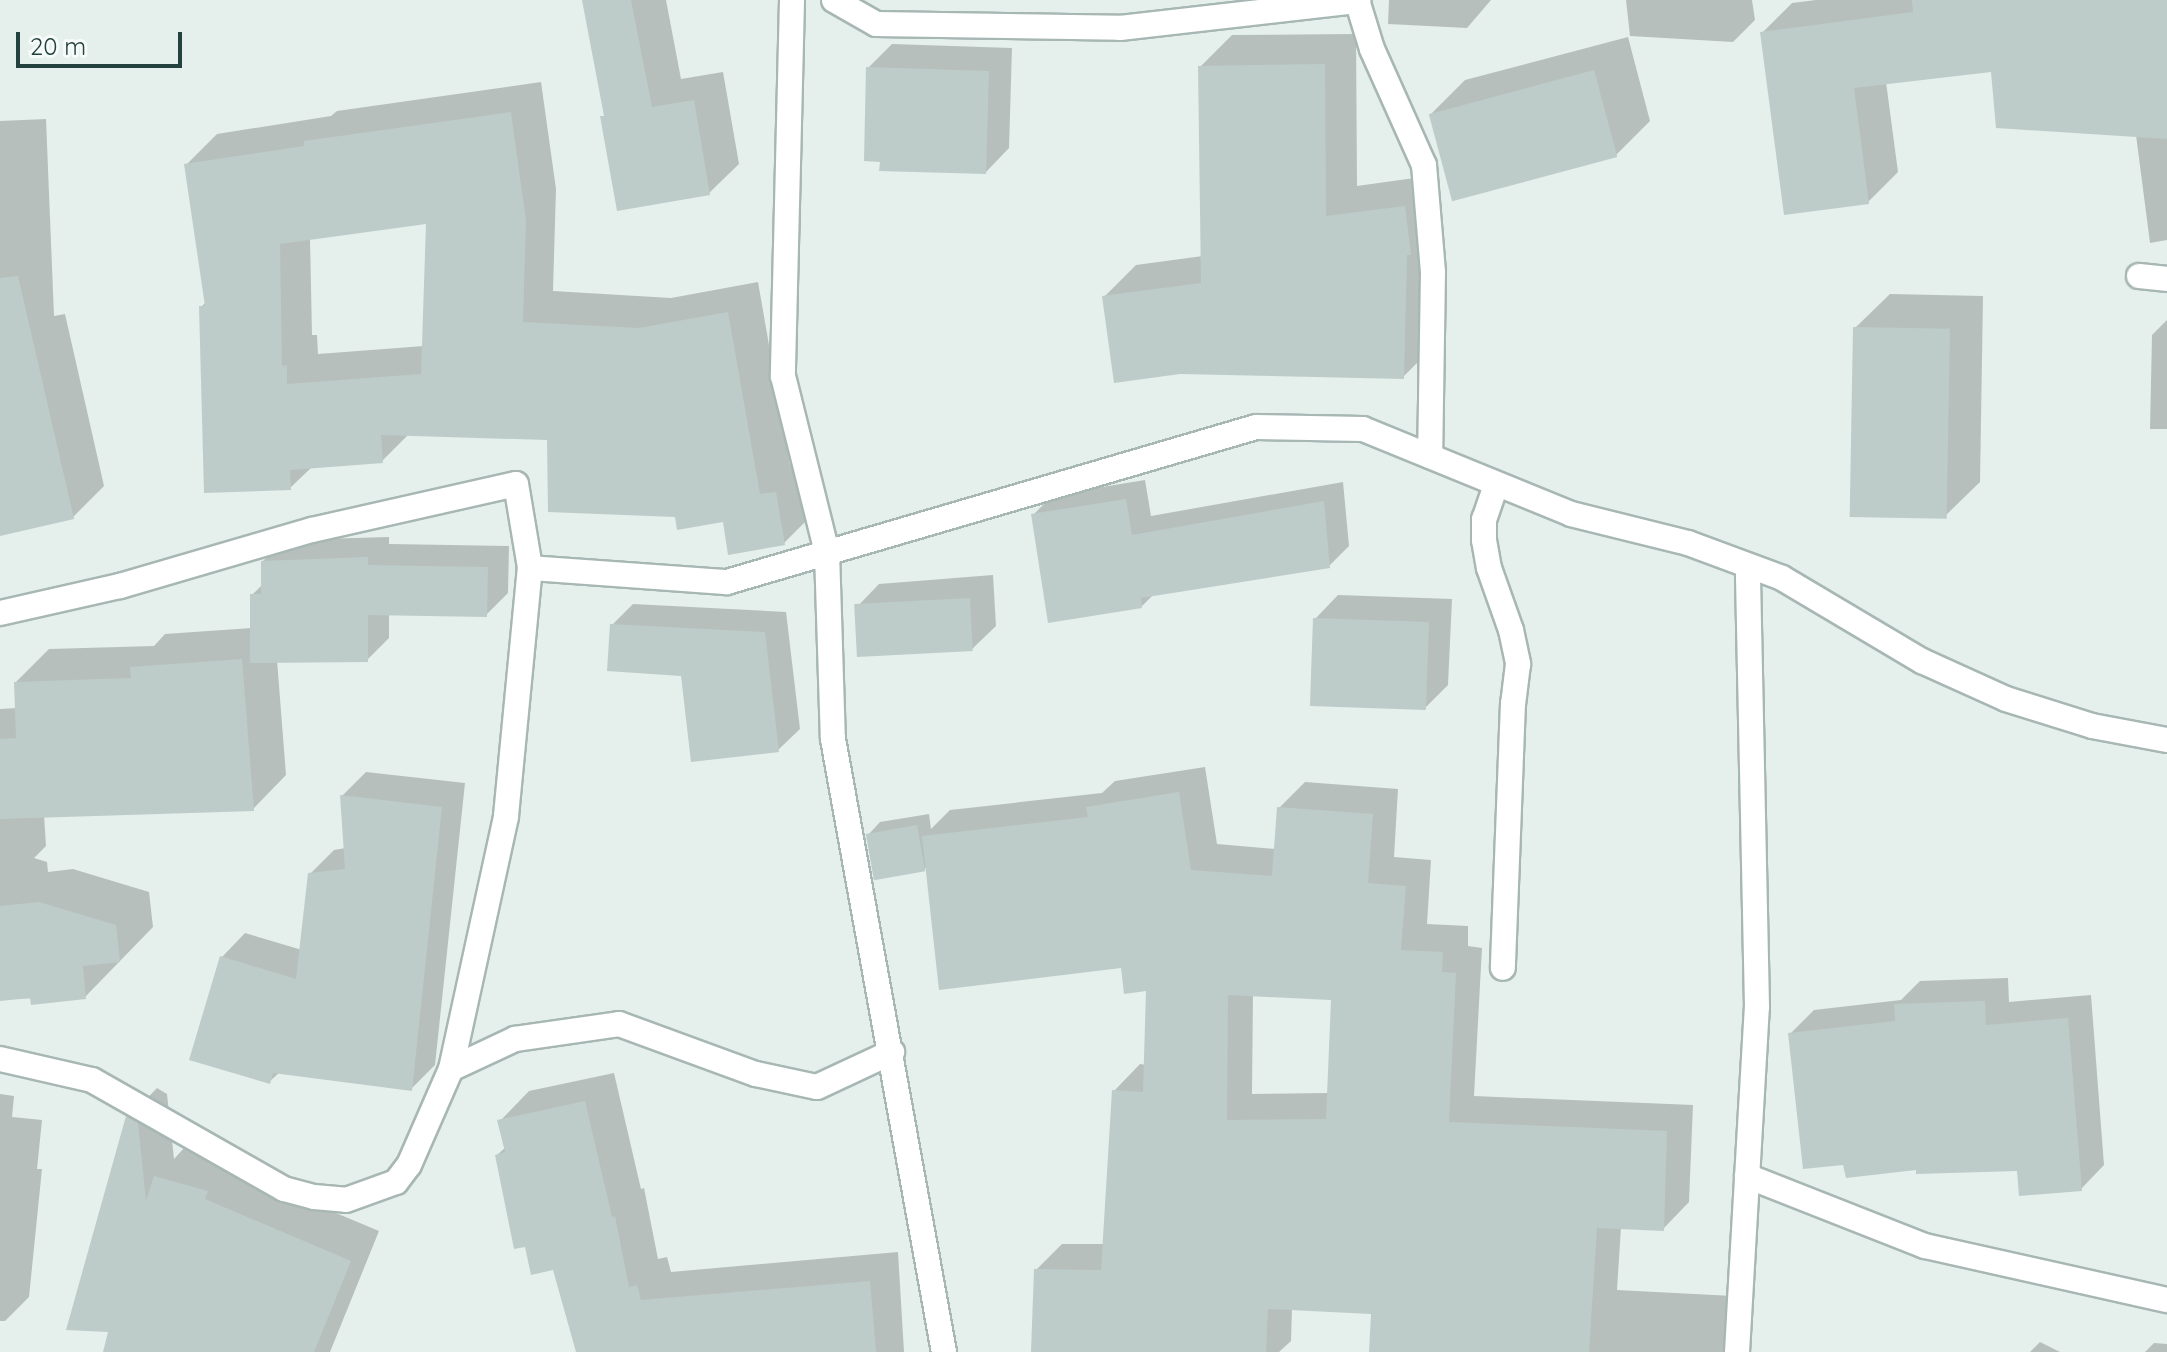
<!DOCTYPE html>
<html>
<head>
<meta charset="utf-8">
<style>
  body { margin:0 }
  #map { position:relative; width:2167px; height:1352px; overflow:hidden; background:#e5efec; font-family:Quicksand,sans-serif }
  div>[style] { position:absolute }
  .shadow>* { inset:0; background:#0003 }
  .building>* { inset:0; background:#bdccc9; transform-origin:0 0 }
  .roads { filter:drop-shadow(2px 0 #a7b7b4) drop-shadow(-2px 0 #a7b7b4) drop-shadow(0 2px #a7b7b4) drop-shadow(0 -2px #a7b7b4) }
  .minor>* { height:24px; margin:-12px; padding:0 12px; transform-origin:12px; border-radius:12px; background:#fff }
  span { translate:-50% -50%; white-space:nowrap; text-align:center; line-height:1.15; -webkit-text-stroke:7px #f6fbf9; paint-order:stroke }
  .scale { position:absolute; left:16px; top:32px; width:166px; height:36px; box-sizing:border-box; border:4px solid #23413e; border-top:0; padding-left:10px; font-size:24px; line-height:28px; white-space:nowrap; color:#23413e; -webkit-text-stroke:6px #f6fbf9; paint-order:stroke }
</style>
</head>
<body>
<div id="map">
  <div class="shadow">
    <i style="clip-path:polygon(584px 0,666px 0,681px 79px,723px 72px,739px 164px,709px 193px,603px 117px,606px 113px)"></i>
    <i style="clip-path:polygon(1389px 0,1491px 0,1467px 28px,1388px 24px)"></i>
    <i style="clip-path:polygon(1626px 0,1752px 0,1755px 20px,1733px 42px,1630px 36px)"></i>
    <i style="clip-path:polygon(1816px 0,2167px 0,2167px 240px,2150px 243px,2136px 135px,1993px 70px,1886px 82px,1898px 172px,1868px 202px,1762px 33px,1792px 3px)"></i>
    <i style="clip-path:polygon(1356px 34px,1357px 186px,1436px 175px,1441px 221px,1438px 225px,1435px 345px,1403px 377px,1104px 297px,1136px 265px,1203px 256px,1200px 67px,1232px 35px)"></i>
    <i style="clip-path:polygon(1628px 37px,1650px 121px,1616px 155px,1431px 114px,1465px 80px)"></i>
    <i style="clip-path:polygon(892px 44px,1012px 48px,1009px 148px,986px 172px,868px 68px)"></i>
    <i style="clip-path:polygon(evenodd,541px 82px,556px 189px,553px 291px,671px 298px,758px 282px,790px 465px,807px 462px,815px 512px,784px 543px,549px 438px,409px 434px,382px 461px,312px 467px,290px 488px,201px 307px,207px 301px,186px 165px,217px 134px,331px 116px,337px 111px,541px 82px,428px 221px,424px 346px,318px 354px,317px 335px,312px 335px,310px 238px,428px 221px)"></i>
    <i style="clip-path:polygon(46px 119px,54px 316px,65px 314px,104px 486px,73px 517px,0 534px,0 121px)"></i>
    <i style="clip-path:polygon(1890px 294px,1983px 296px,1980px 482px,1945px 516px,1855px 328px)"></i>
    <i style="clip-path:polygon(2167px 320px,2167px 429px,2150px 429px,2152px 335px)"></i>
    <i style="clip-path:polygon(1145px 480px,1151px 516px,1343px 482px,1349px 546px,1329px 566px,1154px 594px,1142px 606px,1033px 515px,1053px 495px)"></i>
    <i style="clip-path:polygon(389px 537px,389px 544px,509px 546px,508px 593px,486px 615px,389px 613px,389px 638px,367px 660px,277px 660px,286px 775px,253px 809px,44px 815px,46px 846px,34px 858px,47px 862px,48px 872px,73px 869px,149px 892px,153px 927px,85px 997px,0 999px,0 709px,17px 708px,16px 682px,49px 649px,154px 646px,165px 634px,252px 628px,252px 595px,263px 584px,263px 561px,285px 540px)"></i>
    <i style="clip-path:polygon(993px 575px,996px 626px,972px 649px,856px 608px,879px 584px)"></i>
    <i style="clip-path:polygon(1338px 595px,1452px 599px,1448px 685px,1424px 709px,1315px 619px)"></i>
    <i style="clip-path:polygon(633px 604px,786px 612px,800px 729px,778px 750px,683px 674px,612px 625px)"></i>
    <i style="clip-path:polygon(evenodd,1205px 767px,1217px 844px,1276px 849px,1279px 808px,1305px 782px,1398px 789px,1394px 857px,1431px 860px,1427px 924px,1468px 926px,1468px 946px,1482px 948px,1474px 1096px,1693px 1105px,1689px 1202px,1663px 1229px,1621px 1227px,1617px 1290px,1733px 1296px,1730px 1352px,1371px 1352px,1374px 1312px,1292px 1308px,1291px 1341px,1279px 1352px,1033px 1352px,1036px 1270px,1062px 1244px,1105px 1244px,1114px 1091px,1140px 1064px,1146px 1065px,1148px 989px,1123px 965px,927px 866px,924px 870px,869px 834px,880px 822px,929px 814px,931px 829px,950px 810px,1102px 793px,1115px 781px,1205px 767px,1253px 994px,1333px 998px,1329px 1093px,1252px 1094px,1253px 994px)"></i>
    <i style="clip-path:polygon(366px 772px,465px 783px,435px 1065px,411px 1089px,280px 1072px,269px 1082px,222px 957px,245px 933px,302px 950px,310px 874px,334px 850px,346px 848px,342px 796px)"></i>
    <i style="clip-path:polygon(2008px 978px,2009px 1002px,2091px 995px,2104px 1165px,2081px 1189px,2019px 1169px,1918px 1168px,1845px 1163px,1790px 1034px,1814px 1010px,1901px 1000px,1920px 981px)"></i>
    <i style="clip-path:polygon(614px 1073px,641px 1189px,644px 1188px,658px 1259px,667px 1257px,671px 1272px,898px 1252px,904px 1352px,599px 1352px,554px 1268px,526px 1245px,497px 1155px,506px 1147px,500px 1121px,529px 1091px)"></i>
    <i style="clip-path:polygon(157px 1088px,167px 1094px,174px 1159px,185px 1147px,236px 1162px,233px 1170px,379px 1231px,330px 1352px,115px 1352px,111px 1330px,128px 1118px)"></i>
    <i style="clip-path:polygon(0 1094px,14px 1096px,12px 1117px,42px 1120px,37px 1169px,42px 1169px,29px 1297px,5px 1321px,0 1321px)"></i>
    <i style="clip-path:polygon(2040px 1342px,2060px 1352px,2030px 1352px)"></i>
    <i style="clip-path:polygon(2154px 1343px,2167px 1344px,2167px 1352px,2145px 1352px)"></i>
  </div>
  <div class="building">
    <i style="clip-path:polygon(582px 0,631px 0,652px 107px,694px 100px,710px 195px,617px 211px,600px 116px,604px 116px)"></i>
    <i style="clip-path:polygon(1912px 0,2167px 0,2167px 139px,1996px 128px,1991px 72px,1854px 88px,1869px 204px,1784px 215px,1760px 32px,1913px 12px)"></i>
    <i style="clip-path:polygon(1325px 64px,1326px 216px,1405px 206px,1411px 255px,1407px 255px,1404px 379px,1180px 374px,1114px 383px,1102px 296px,1201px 283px,1198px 66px)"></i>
    <i style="clip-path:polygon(866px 67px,989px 71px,986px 174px,879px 171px,880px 162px,864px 161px)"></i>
    <i style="left:1594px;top:70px;width:90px;height:171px;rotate:75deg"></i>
    <i style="clip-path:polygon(evenodd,511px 112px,526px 221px,523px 322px,639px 328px,728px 312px,760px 494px,776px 492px,785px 545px,728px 555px,723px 522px,677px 530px,675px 517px,548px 512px,547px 440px,381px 435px,383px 463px,290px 470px,291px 490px,204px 493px,199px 306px,205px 306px,184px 164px,304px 146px,304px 141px,511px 112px,426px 224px,421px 374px,287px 384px,287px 365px,282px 366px,280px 244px,426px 224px)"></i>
    <i style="clip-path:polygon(18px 276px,74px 519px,0 536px,0 278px)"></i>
    <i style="left:1853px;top:327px;width:97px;height:190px;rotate:1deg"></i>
    <i style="clip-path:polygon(1126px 499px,1132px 535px,1324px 501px,1330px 568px,1141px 598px,1142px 608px,1048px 623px,1031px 514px)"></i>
    <i style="clip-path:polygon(368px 557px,368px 565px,488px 567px,487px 617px,368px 615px,368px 662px,250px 663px,250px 594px,261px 594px,261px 561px)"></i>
    <i style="left:970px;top:598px;width:53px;height:116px;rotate:87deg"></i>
    <i style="left:1313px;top:618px;width:116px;height:88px;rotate:2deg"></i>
    <i style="clip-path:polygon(610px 624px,765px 632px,779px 752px,691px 762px,681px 676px,607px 671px)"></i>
    <i style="clip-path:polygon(242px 659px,254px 811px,0 819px,0 739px,16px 738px,14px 682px,131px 678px,130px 667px)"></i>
    <i style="clip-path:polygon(evenodd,1179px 792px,1191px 870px,1272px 876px,1277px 807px,1373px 814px,1368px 883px,1406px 886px,1401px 950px,1443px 952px,1442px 972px,1456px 973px,1449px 1122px,1667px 1131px,1664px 1231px,1597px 1228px,1589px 1352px,1369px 1352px,1371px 1314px,1268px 1309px,1266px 1352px,1031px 1352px,1034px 1269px,1101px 1270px,1112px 1090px,1143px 1092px,1146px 991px,1124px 994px,1121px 968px,939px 990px,922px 836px,1088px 817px,1086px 807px,1179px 792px,1228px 995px,1331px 1000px,1326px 1119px,1227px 1120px,1228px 995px)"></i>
    <i style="clip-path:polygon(340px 795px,442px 807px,412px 1091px,273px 1073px,270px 1084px,189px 1060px,220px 956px,296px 979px,308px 873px,345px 869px)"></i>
    <i style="left:917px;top:825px;width:47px;height:52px;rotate:80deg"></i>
    <i style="clip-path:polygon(39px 902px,116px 925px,120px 962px,83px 966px,86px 999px,31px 1005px,30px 998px,0 1001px,0 906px)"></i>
    <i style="clip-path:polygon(1985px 1001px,1986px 1025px,2068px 1018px,2082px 1191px,2019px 1196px,2017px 1171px,1916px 1174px,1916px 1170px,1846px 1178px,1843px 1165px,1803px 1169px,1788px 1033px,1895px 1021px,1894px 1004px)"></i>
    <i style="clip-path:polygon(585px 1101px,612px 1217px,615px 1216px,629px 1287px,637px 1285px,641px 1300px,870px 1281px,876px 1352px,576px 1352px,553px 1270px,531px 1275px,525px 1247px,514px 1249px,495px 1155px,505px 1152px,497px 1120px)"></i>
    <i style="clip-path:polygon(126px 1116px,138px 1123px,146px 1201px,154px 1176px,208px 1191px,205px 1199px,351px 1261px,314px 1352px,103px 1352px,108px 1332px,66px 1330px)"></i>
  </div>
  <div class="roads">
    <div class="minor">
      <i style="left:792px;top:0;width:376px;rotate:91.4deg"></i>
      <i style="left:783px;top:376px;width:181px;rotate:76deg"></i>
      <i style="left:827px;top:552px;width:187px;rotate:88.2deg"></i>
      <i style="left:833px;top:739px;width:623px;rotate:79.74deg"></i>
      <i style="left:834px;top:0;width:48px;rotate:29.7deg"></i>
      <i style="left:876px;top:24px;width:244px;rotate:0.9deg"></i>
      <i style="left:1120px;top:28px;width:240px;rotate:-6.5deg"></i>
      <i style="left:1357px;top:0;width:51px;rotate:73deg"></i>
      <i style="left:1372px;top:49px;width:127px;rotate:65.9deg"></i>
      <i style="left:1424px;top:165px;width:107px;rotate:85.2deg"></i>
      <i style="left:1433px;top:272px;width:184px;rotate:90.9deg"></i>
      <i style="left:2139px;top:276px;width:28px;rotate:6deg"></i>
      <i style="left:1496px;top:485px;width:36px;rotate:109deg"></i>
      <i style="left:1484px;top:519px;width:21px;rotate:90deg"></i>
      <i style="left:1484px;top:540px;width:28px;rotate:80deg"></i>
      <i style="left:1489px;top:568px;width:66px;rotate:70.5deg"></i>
      <i style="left:1511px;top:630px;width:35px;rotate:78deg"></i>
      <i style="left:1518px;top:664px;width:39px;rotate:97deg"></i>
      <i style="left:1513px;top:703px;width:265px;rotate:92.2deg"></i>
      <i style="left:0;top:613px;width:123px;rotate:-12.7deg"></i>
      <i style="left:120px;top:586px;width:200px;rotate:-16.3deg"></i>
      <i style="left:312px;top:530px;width:209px;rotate:-12.7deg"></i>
      <i style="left:516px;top:484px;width:85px;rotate:80.5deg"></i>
      <i style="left:530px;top:568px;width:197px;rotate:4.1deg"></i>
      <i style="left:727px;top:582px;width:551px;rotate:-16.33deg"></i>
      <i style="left:1256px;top:427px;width:107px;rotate:1.1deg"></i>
      <i style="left:1363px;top:429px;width:225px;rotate:22.2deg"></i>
      <i style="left:1571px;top:514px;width:121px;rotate:13.9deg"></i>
      <i style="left:1688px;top:543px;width:100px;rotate:20.4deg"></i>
      <i style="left:1782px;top:578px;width:163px;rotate:30.7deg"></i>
      <i style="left:1922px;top:661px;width:92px;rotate:24.3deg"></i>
      <i style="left:2006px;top:699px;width:90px;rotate:17.4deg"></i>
      <i style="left:2092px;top:726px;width:76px;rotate:10.6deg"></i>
      <i style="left:0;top:1059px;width:94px;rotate:12.9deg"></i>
      <i style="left:92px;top:1080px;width:221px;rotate:29.6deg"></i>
      <i style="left:284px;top:1189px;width:31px;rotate:15deg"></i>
      <i style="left:314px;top:1197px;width:32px;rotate:5deg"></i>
      <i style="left:346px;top:1200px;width:53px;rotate:-19.8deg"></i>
      <i style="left:396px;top:1182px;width:21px;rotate:-53deg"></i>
      <i style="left:409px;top:1165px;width:105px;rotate:-66.4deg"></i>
      <i style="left:451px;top:1069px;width:259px;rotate:-77.7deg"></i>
      <i style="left:506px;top:816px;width:249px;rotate:-84.5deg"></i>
      <i style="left:451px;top:1069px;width:71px;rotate:-25.1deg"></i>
      <i style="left:515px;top:1039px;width:105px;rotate:-8.2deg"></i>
      <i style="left:619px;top:1024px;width:146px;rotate:20.1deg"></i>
      <i style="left:756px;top:1074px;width:62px;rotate:12deg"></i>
      <i style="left:817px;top:1087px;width:83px;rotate:-25deg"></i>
      <i style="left:1747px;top:1176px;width:191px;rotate:21.5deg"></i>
      <i style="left:1925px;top:1246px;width:248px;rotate:12.6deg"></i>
      <i style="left:1737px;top:1352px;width:346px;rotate:-86.7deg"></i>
      <i style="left:1757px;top:1007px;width:441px;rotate:-91.2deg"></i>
    </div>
  </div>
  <div class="scale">20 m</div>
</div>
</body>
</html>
